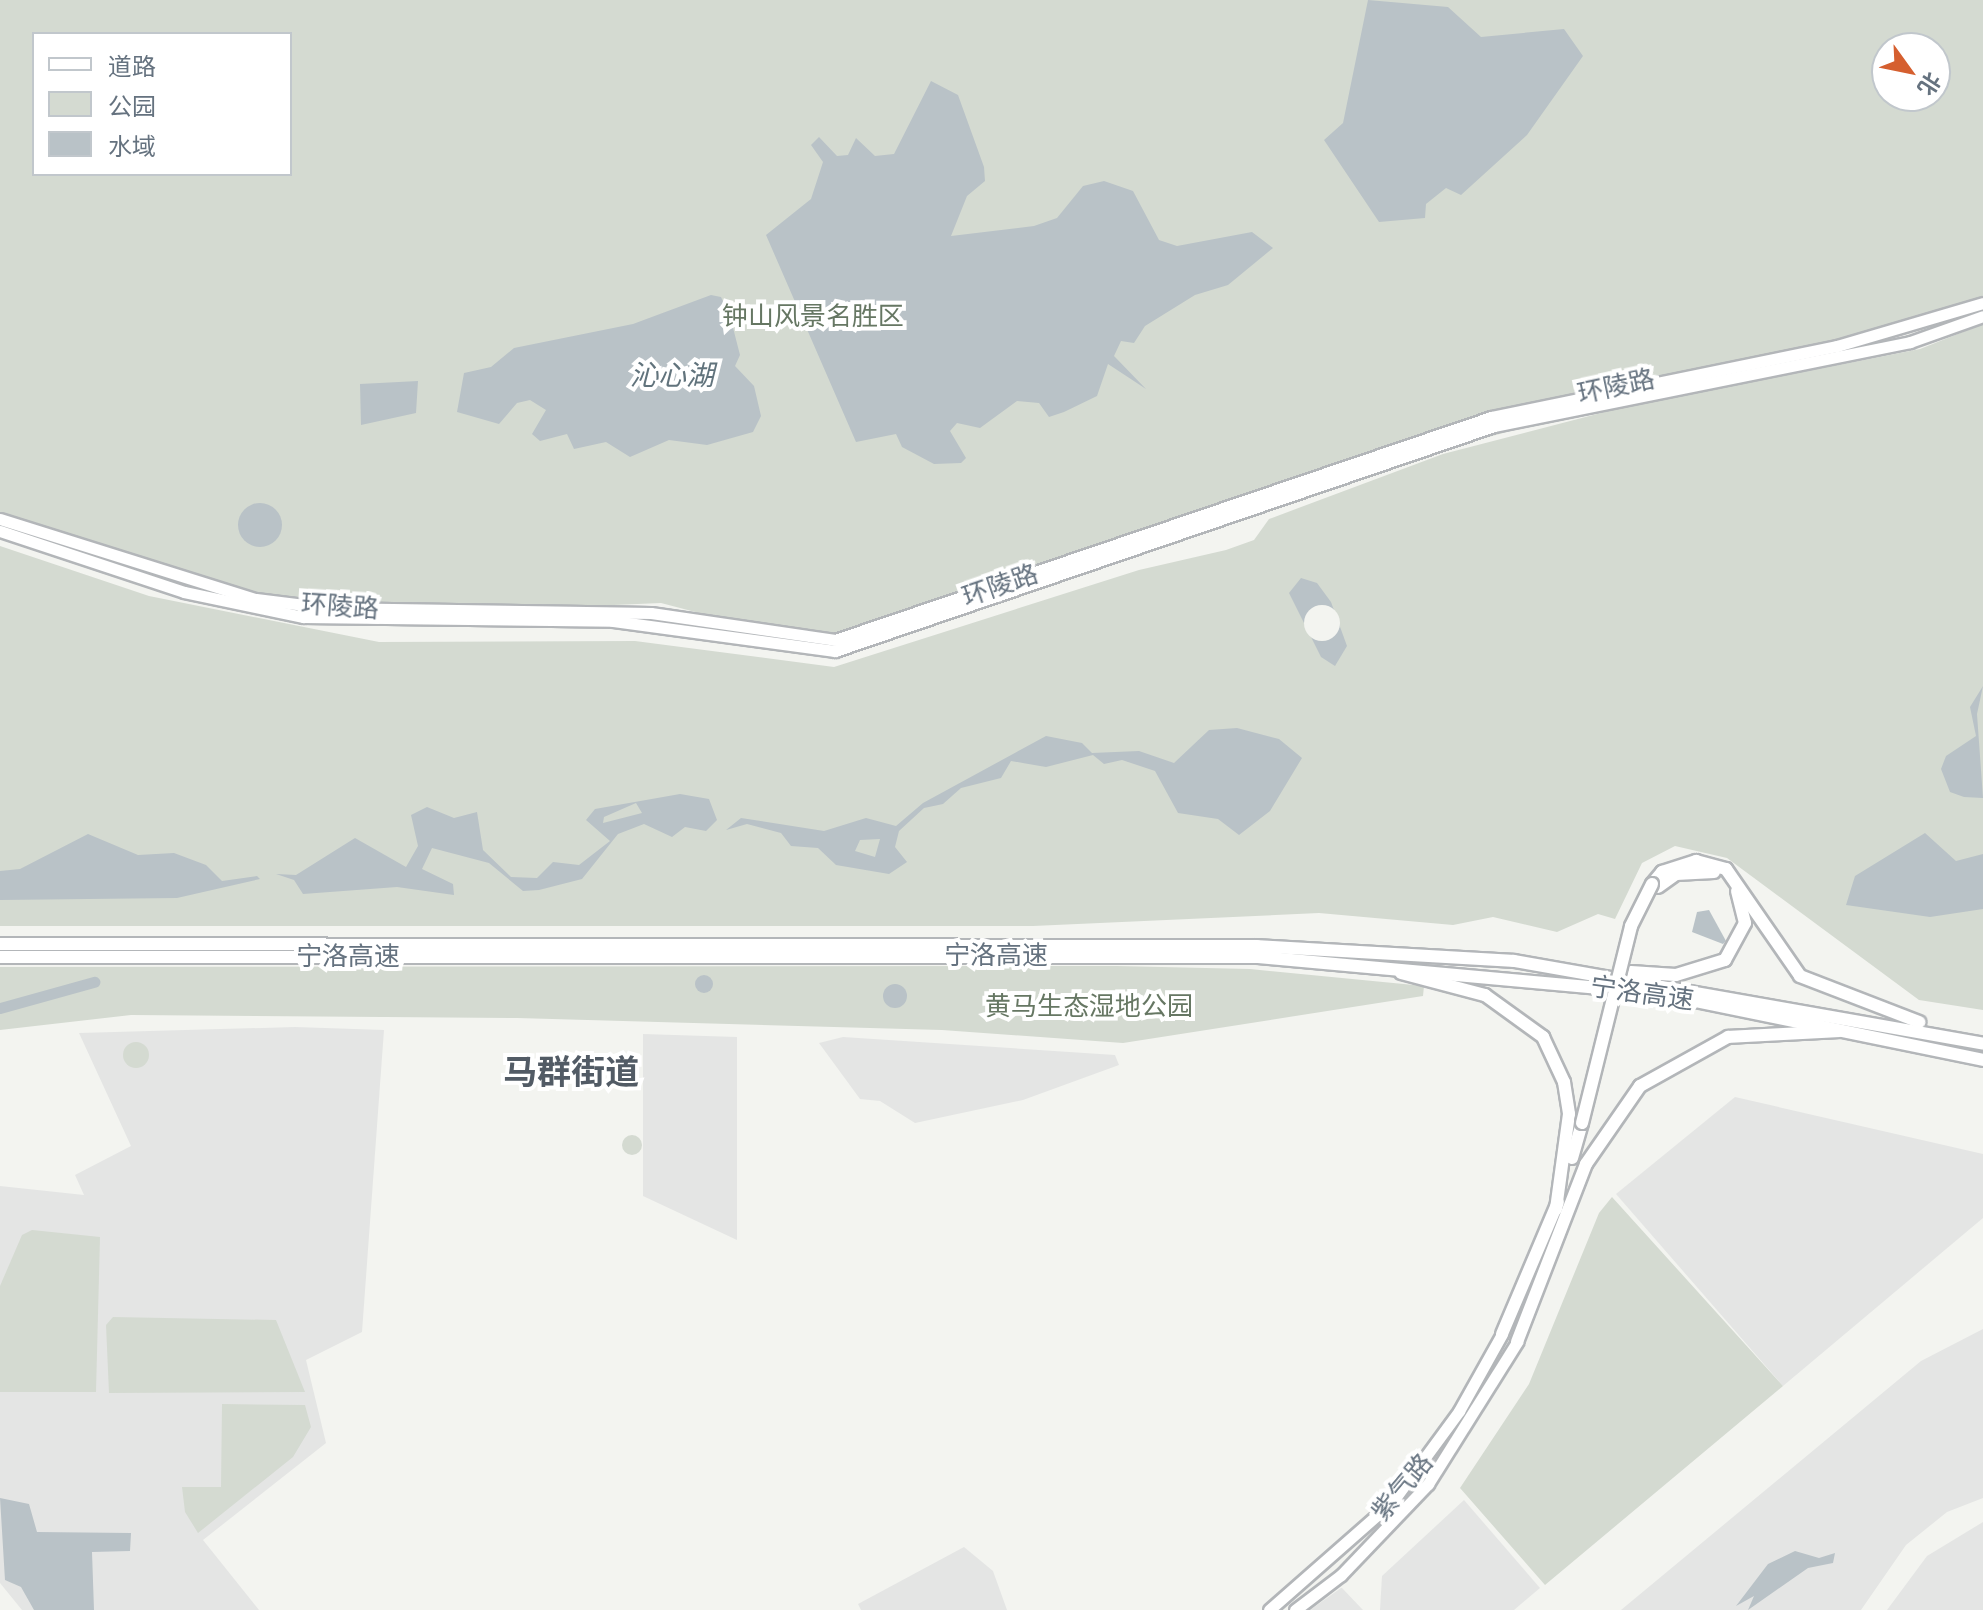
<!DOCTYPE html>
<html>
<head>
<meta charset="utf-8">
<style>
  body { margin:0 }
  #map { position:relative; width:1983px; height:1610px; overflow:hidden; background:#f3f4f0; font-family:"Public Sans","Noto Sans SC",sans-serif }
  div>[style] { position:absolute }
  .built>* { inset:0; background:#e4e5e4 }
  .green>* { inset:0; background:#d4dad1 }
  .round { border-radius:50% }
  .water>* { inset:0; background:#b9c2c7 }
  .pier>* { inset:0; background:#f3f4f0 }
  .river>* { height:11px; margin:-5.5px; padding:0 5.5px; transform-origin:5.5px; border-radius:5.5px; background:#b9c2c7 }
  .roads { filter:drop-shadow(2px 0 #b3b6b9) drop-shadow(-2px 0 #b3b6b9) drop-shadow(0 2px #b3b6b9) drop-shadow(0 -2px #b3b6b9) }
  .major>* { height:11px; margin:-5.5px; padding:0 5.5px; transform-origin:5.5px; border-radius:5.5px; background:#fff }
  .highway>* { height:12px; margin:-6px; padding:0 6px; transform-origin:6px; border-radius:6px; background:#fff }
  .bridges { filter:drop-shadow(2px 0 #b2b5b8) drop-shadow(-2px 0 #b2b5b8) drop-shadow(0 2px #b2b5b8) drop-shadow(0 -2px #b2b5b8) }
  .highway-bridge>* { height:12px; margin:-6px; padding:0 6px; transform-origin:6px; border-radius:6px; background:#fff }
  span { translate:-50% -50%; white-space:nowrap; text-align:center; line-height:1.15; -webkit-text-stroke:8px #fff; paint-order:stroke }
  .park-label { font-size:26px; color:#667763 }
  .street-label { font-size:26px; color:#65727f }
  .water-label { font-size:28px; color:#61737c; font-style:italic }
  .district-label { font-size:34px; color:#525b65; font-weight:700 }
  .legend { position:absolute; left:32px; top:32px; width:260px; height:144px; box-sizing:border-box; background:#fff; border:2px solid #c1c7cc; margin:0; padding:10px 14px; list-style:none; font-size:24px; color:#65727f }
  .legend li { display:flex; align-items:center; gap:16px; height:40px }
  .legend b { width:40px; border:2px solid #c1c7cc }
  .north { position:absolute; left:1871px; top:32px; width:80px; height:80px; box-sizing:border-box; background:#fff; border:2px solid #c1c7cc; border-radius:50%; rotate:123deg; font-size:22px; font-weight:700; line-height:32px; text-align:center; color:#65727f }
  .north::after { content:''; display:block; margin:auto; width:28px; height:36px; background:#d55f2f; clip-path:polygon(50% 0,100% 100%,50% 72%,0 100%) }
</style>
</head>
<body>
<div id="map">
  <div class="built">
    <i style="clip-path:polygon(295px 1027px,384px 1030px,362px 1332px,306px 1360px,326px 1443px,203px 1540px,259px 1610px,22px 1610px,0 1583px,0 1186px,84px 1195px,75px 1175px,131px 1146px,79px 1033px)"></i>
    <i style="clip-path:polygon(643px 1034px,737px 1037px,737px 1240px,643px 1196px)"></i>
    <i style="clip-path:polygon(843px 1037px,1115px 1055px,1119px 1065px,1023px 1100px,915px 1123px,880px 1101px,860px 1099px,819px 1043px)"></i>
    <i style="clip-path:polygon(1735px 1097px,1983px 1154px,1983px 1218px,1783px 1386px,1616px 1194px)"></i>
    <i style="clip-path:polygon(1983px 1329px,1983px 1498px,1947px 1512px,1906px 1545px,1861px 1610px,1621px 1610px,1921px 1361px)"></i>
    <i style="clip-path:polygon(1464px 1500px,1540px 1588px,1514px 1610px,1380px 1610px,1382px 1576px)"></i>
    <i style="clip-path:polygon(1983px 1522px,1983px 1610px,1887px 1610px,1927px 1556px)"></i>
    <i style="clip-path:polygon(964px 1547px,993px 1571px,1007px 1610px,861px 1610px,858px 1604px)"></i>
    <i style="clip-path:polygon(1342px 1588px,1363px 1610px,1310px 1610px,1341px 1588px)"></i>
  </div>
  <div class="green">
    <i style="clip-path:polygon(evenodd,0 0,1983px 0,1983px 301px,1361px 472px,829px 647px,661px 603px,313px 618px,0 517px,0 0,34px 34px,290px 34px,290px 174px,34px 174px,34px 34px,0 0,1887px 48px,1935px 48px,1935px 96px,1887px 96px,1887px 48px)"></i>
    <i style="clip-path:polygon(1983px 324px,1983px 1010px,1919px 1000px,1727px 858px,1675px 846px,1642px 863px,1615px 919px,1598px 914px,1557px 932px,1493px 917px,1453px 925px,1319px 913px,1033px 926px,0 926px,0 546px,149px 596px,379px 642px,635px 641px,834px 667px,1139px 570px,1226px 550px,1254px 540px,1269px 519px,1443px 454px,1624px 407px,1920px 349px)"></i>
    <i style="clip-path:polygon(1117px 966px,1250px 969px,1424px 986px,1423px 996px,1123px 1043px,942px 1030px,517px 1018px,131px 1015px,0 1030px,0 967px)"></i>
    <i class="round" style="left:123px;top:1042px;width:26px;height:26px"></i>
    <i class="round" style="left:622px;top:1135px;width:20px;height:20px"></i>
    <i style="clip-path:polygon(1612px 1197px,1783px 1386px,1545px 1585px,1460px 1488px,1529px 1384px,1599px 1213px)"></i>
    <i style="clip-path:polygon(32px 1230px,100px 1237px,96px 1392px,0 1392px,0 1286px,22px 1235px)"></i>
    <i style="clip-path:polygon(113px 1317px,276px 1320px,305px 1392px,109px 1393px,106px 1325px)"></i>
    <i style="clip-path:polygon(222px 1404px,305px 1405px,311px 1427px,293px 1457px,198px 1533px,185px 1512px,182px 1487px,221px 1487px)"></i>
  </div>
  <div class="water">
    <i style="clip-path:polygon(1368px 0,1448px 7px,1481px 37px,1564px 29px,1583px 56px,1527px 135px,1461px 195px,1446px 188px,1426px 204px,1425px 218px,1379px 222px,1324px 140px,1343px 123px)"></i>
    <i style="clip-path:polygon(931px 81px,958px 95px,984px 167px,985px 181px,967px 196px,951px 236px,1034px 226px,1057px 218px,1083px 186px,1104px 181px,1133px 191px,1159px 240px,1177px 246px,1252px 232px,1273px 248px,1228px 285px,1195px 295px,1145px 326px,1134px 343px,1121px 341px,1114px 356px,1146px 389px,1108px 364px,1097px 396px,1064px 412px,1049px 417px,1039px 403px,1017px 401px,980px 428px,957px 423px,950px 431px,966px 458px,961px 463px,934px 464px,902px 447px,896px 434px,856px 442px,766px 235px,811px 199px,823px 162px,811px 145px,819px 137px,837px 156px,848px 155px,856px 138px,875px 156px,894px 154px)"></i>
    <i style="clip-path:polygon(711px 295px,721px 297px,730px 316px,740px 355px,735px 366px,754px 386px,761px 416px,753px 432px,707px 445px,669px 440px,630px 457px,606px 442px,574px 449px,567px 434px,540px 441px,532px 434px,546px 410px,530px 400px,517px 403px,499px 424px,457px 412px,464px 373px,491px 367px,514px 348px,633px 324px)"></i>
    <i style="clip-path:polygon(418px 381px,416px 413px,361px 425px,360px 384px)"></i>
    <i class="round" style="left:238px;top:503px;width:44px;height:44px"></i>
    <i style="clip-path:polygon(1301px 578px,1317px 583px,1331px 602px,1347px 646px,1335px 666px,1321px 657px,1289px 593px)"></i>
    <i style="clip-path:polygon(1983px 686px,1977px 714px,1983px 798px,1964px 797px,1950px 792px,1941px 769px,1946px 756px,1976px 736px,1970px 707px)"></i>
    <i style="clip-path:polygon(evenodd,1237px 728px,1279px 739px,1302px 758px,1270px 811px,1239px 835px,1218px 819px,1178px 813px,1155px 771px,1122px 760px,1104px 764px,1093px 755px,1046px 767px,1011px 761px,1001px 778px,961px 788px,943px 804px,924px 808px,899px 831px,895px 847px,907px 862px,889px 874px,836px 865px,818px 848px,791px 846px,781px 833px,747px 824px,726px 830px,741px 818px,824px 831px,866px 818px,896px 826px,923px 803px,1046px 736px,1082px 743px,1092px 753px,1139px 751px,1174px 763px,1209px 730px,1237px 728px,880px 839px,875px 857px,855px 851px,860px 840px,880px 839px)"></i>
    <i style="clip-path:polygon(evenodd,680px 794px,709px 799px,717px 820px,706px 831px,685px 827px,672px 837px,644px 824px,618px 834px,582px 879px,539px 890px,523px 891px,489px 863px,432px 848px,422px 869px,453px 884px,454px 895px,397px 887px,303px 894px,294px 880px,276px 874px,296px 875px,355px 838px,406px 867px,418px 846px,411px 815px,427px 807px,454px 818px,477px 812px,483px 850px,511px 877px,537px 878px,553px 862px,579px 865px,610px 841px,586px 820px,595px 809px,680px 794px,636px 803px,642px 813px,603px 823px,604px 817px,636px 803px)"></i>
    <i style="clip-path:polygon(1925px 833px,1956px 861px,1983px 854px,1983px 909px,1930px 917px,1846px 905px,1855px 876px)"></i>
    <i style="clip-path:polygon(88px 834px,138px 855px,174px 853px,206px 865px,222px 881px,257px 876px,260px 879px,177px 898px,0 900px,0 871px,20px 869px)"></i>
    <i style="clip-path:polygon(1709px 910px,1726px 941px,1723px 944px,1692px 932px,1697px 912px)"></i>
    <i class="round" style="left:695px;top:975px;width:18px;height:18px"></i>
    <i class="round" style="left:883px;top:984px;width:24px;height:24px"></i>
    <i style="clip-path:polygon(0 1498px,29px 1504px,37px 1532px,131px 1533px,130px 1551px,92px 1552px,94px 1610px,34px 1610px,21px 1587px,5px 1580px)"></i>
    <i style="clip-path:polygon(1795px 1551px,1819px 1558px,1835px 1553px,1833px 1563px,1808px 1568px,1748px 1610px,1754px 1596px,1736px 1606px,1768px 1564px)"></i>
  </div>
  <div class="pier">
    <i class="round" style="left:1304px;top:605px;width:36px;height:36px"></i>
  </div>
  <div class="river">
    <i style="left:0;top:1008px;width:98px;rotate:-15.5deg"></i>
  </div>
  <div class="roads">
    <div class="major">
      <i style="left:0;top:519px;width:268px;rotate:17.4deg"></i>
      <i style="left:256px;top:599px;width:73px;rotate:7.1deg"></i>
      <i style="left:328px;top:608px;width:323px;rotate:0.9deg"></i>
      <i style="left:651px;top:613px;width:186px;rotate:8.3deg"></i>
      <i style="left:835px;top:640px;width:693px;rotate:-18.77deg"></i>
      <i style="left:1491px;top:417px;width:353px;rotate:-11.6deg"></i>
      <i style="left:1837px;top:346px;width:152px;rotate:-16.4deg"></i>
      <i style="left:0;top:531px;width:194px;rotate:18.3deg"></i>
      <i style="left:184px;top:592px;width:122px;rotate:11.9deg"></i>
      <i style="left:303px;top:617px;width:310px;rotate:0.7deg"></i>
      <i style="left:613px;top:621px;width:224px;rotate:7.7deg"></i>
      <i style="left:835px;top:651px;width:696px;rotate:-18.85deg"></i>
      <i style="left:1494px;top:426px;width:424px;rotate:-11.4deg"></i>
      <i style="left:1910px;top:342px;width:77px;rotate:-19.6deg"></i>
      <i style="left:1269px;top:1610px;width:165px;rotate:-41.3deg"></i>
      <i style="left:1393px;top:1501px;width:112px;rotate:-53.7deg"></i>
      <i style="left:1459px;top:1411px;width:88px;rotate:-60.8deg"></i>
      <i style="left:1295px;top:1610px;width:58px;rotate:-37.3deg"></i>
      <i style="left:1341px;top:1575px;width:126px;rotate:-46.3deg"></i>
      <i style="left:1428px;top:1484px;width:168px;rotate:-57.9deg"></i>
    </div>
    <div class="highway">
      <i style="left:1652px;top:884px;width:16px;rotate:-50deg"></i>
      <i style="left:1662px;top:872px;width:36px;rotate:-18deg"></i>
      <i style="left:1696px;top:861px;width:31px;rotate:15deg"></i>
      <i style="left:1726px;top:869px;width:130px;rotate:55.3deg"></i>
      <i style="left:1800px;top:976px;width:128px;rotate:21.1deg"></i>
      <i style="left:1658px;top:887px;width:22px;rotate:-36deg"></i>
      <i style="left:1676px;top:874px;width:38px;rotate:-3deg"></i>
      <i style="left:0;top:944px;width:1257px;rotate:0.09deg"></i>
      <i style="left:1257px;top:946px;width:257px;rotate:3.3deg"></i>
      <i style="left:1514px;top:961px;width:476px;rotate:10deg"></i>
      <i style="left:0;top:957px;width:1258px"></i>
      <i style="left:1258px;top:957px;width:401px;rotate:5.2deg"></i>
      <i style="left:1657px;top:993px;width:333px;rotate:11.6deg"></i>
      <i style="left:1631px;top:972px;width:45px;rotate:3.8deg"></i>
      <i style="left:1676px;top:975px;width:51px;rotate:-17deg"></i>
      <i style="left:1725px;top:960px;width:42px;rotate:-61.6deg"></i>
      <i style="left:1745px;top:923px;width:33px;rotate:-104deg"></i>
      <i style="left:1401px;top:973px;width:87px;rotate:14.7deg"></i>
      <i style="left:1485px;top:995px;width:72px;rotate:35.9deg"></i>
      <i style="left:1543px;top:1037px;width:50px;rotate:65deg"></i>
      <i style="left:1564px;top:1082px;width:32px;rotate:81deg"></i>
      <i style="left:1569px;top:1114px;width:96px;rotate:97.8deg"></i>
      <i style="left:1572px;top:1158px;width:36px;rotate:-74deg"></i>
      <i style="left:1502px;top:1334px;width:143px;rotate:-67deg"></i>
      <i style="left:1517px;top:1342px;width:191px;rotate:-68.8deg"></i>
      <i style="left:1586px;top:1164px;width:95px;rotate:-55.3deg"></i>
      <i style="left:1640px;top:1086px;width:101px;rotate:-29.1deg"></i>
      <i style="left:1728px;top:1037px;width:111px;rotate:-3.1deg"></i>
    </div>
  </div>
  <div class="bridges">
    <div class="highway-bridge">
      <i style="left:1582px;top:1123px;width:203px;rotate:-76deg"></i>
      <i style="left:1631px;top:926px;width:47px;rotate:-63.4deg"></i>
    </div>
  </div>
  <div class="park-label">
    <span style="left:813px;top:316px">钟山风景名胜区</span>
    <span style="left:1089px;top:1006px">黄马生态湿地公园</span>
  </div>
  <div class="street-label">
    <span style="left:1616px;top:386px;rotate:-12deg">环陵路</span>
    <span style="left:1000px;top:585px;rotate:-19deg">环陵路</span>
    <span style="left:340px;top:606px;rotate:4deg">环陵路</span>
    <span style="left:996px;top:955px">宁洛高速</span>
    <span style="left:348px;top:956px">宁洛高速</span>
    <span style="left:1642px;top:993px;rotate:8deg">宁洛高速</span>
    <span style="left:1402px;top:1487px;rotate:-50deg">紫气路</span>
  </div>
  <div class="water-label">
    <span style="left:672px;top:375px">沁心湖</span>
  </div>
  <div class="district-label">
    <span style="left:571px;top:1073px">马群街道</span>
  </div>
  <ul class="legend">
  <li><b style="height:10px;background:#fff"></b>道路</li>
  <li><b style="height:22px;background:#d4dad1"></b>公园</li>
  <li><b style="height:22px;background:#b9c2c7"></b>水域</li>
  </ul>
  <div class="north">北</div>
</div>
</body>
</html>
